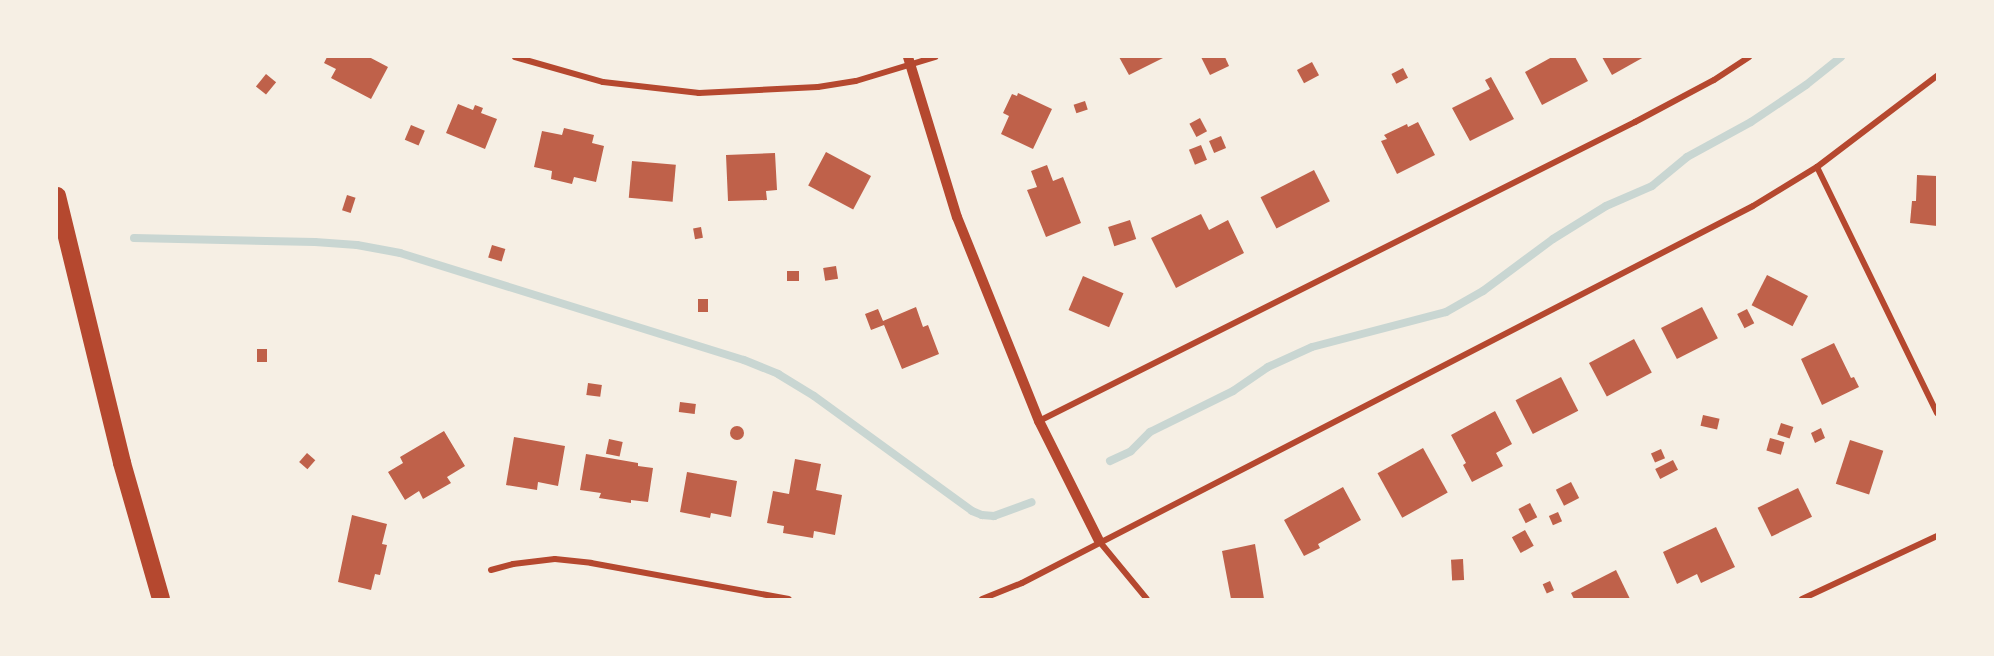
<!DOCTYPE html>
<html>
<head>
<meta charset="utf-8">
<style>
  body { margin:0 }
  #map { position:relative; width:1994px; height:656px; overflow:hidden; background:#f6efe4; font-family:Overpass,sans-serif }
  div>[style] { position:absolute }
  .stream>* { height:8px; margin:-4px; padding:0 4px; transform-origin:4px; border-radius:4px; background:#c9d6d2 }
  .building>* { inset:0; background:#bf614a; transform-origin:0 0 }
  .round { border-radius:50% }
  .minor>* { height:6px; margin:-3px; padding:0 3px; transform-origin:3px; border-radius:3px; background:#b5482f }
  .tertiary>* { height:10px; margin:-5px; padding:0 5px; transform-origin:5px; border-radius:5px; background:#b5482f }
  .motorway>* { height:18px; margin:-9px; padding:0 9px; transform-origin:9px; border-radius:9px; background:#b5482f }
  span { translate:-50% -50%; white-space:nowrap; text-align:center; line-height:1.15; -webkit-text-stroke:4.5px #f6efe4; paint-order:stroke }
  .frame { position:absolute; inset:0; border:58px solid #f6efe4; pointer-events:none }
</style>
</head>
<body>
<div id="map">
  <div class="stream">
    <i style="left:134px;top:238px;width:181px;rotate:1.3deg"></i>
    <i style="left:315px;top:242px;width:42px;rotate:4.1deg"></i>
    <i style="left:357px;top:245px;width:44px;rotate:10.5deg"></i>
    <i style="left:400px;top:253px;width:360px;rotate:17.3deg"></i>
    <i style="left:744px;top:360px;width:37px;rotate:22deg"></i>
    <i style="left:778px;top:374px;width:42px;rotate:31.4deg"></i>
    <i style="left:814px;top:396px;width:195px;rotate:36deg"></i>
    <i style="left:972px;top:511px;width:11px;rotate:22deg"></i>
    <i style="left:982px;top:515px;width:12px;rotate:5deg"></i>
    <i style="left:994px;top:516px;width:40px;rotate:-20.2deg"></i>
    <i style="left:1110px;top:461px;width:23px;rotate:-25deg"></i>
    <i style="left:1131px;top:451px;width:27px;rotate:-45deg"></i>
    <i style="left:1150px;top:432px;width:93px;rotate:-26.3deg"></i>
    <i style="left:1233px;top:391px;width:42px;rotate:-34.4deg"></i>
    <i style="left:1268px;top:367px;width:48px;rotate:-24.4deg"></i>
    <i style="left:1312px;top:347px;width:138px;rotate:-14.6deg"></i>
    <i style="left:1446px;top:312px;width:43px;rotate:-29.6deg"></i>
    <i style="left:1483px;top:291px;width:87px;rotate:-36.6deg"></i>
    <i style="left:1553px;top:239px;width:62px;rotate:-31.9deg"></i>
    <i style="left:1606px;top:206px;width:50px;rotate:-23.5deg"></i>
    <i style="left:1652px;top:186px;width:45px;rotate:-39.6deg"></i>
    <i style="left:1687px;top:157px;width:73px;rotate:-28.7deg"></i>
    <i style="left:1751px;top:122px;width:66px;rotate:-33.9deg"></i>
    <i style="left:1806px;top:85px;width:45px;rotate:-38.7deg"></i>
  </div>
  <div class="building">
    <i style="clip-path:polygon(327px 57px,369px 57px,388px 67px,371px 99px,331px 78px,336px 69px,324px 63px)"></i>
    <i style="clip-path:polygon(1119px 57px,1165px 57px,1129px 75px)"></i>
    <i style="clip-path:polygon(1201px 57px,1225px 57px,1229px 66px,1210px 75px)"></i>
    <i style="clip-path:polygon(1552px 57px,1575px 57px,1588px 81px,1542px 105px,1525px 72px)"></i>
    <i style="clip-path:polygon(1602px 57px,1644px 57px,1612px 75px)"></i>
    <i style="left:1312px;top:62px;width:15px;height:17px;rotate:62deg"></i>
    <i style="left:1403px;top:68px;width:11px;height:13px;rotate:63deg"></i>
    <i style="left:266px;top:74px;width:13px;height:16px;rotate:39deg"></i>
    <i style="clip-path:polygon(1491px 77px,1514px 119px,1470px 141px,1452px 108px,1490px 89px,1485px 80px)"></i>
    <i style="clip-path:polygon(1018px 93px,1052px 109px,1033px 149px,1001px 134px,1009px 116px,1003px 113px,1012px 94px,1017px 96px)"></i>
    <i style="left:1085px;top:101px;width:9px;height:12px;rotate:72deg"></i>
    <i style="clip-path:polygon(458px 104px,473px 110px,475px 105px,483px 108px,481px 113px,497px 119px,485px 149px,446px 133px)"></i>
    <i style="left:1200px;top:118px;width:15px;height:12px;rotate:62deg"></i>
    <i style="clip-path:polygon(1418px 122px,1435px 155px,1397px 174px,1381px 141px,1387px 139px,1384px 135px,1407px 124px,1408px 127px)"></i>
    <i style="left:411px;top:125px;width:15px;height:16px;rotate:23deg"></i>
    <i style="clip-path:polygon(564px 128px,594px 135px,592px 143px,604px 146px,596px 182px,574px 177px,572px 184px,551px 179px,552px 171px,534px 167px,542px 131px,562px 135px)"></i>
    <i style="left:1221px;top:136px;width:13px;height:13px;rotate:67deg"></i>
    <i style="left:1201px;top:145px;width:16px;height:13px;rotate:68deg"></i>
    <i style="left:826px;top:152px;width:51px;height:38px;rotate:28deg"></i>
    <i style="clip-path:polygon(775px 153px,777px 190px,766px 191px,767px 200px,728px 201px,726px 155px)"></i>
    <i style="left:632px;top:161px;width:44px;height:37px;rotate:5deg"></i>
    <i style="clip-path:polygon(1047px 165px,1053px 181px,1063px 177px,1081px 223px,1046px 237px,1027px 190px,1037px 187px,1031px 171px)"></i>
    <i style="left:1314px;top:170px;width:35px;height:60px;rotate:63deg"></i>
    <i style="clip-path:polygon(1917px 175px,1937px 176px,1937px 226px,1910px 223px,1912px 201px,1916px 201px)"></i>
    <i style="left:347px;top:195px;width:9px;height:16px;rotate:18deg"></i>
    <i style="clip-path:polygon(1201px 214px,1209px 230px,1228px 220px,1244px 253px,1176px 288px,1151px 238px)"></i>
    <i style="left:1130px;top:220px;width:20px;height:23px;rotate:72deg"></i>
    <i style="left:701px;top:227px;width:11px;height:8px;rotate:80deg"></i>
    <i style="left:492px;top:245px;width:14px;height:13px;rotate:17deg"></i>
    <i style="left:836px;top:266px;width:13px;height:13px;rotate:81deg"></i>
    <i style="left:787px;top:271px;width:12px;height:10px"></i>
    <i style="left:1767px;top:275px;width:46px;height:34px;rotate:27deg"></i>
    <i style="left:1083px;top:276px;width:44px;height:37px;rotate:23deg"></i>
    <i style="left:698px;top:299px;width:10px;height:13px"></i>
    <i style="clip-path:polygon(916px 307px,923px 327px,928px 325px,939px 354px,902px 369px,884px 325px,871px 330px,865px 314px,878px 309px,883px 321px)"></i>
    <i style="left:1702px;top:307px;width:35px;height:46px;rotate:63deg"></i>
    <i style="left:1747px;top:309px;width:16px;height:11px;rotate:63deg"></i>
    <i style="left:1634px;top:339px;width:38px;height:51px;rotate:62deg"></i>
    <i style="clip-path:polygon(1834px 343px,1851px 378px,1854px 377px,1859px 387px,1822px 405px,1801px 359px)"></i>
    <i style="left:257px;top:349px;width:10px;height:13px"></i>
    <i style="left:1561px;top:377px;width:38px;height:51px;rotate:63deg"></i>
    <i style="left:588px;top:383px;width:14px;height:12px;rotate:8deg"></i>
    <i style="left:680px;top:402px;width:16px;height:10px;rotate:7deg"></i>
    <i style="clip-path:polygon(1495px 411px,1512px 444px,1496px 453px,1503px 466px,1472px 482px,1463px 465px,1466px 463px,1451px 435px)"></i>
    <i style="left:1703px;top:415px;width:17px;height:11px;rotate:13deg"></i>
    <i style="left:1781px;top:423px;width:13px;height:12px;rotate:18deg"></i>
    <i class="round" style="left:730px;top:426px;width:14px;height:14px"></i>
    <i style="clip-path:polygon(1821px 428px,1825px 438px,1815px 443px,1811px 433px)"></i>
    <i style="clip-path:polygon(444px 431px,465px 466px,447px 477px,451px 483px,423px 499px,419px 491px,405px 500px,388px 472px,403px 463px,400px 457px)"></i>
    <i style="clip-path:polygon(514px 437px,565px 446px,558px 486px,538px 482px,537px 490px,506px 485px)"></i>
    <i style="left:1770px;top:438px;width:15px;height:13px;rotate:16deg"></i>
    <i style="left:609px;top:439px;width:14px;height:15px;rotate:12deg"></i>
    <i style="left:1850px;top:440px;width:35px;height:46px;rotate:18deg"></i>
    <i style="left:1423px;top:448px;width:51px;height:52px;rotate:61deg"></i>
    <i style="left:1661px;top:449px;width:10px;height:11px;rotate:66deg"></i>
    <i style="left:307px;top:453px;width:11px;height:12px;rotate:41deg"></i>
    <i style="clip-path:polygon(586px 454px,638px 463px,638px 466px,653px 468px,648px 502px,631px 500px,631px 503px,599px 498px,601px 493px,580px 490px)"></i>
    <i style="clip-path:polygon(795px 459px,821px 464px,816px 490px,842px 495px,835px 535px,814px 531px,813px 538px,783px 533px,784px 526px,767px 523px,773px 491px,789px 494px)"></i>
    <i style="left:1673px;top:460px;width:11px;height:20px;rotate:63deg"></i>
    <i style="clip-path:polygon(687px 472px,737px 481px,731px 517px,711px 513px,710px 518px,680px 512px)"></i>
    <i style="left:1571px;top:482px;width:18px;height:17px;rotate:63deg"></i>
    <i style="clip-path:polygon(1343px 487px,1361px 520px,1318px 544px,1320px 548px,1304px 556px,1284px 520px)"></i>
    <i style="left:1798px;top:488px;width:32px;height:45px;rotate:64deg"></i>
    <i style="left:1530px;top:503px;width:16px;height:13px;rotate:63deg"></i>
    <i style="left:1558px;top:512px;width:10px;height:10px;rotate:66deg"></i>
    <i style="clip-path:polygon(352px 515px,387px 524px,382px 544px,387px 545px,380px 575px,375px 574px,371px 590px,338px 582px)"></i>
    <i style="clip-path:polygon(1716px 527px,1735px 567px,1701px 583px,1697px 574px,1677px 584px,1663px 552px)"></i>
    <i style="left:1525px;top:530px;width:18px;height:15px;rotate:61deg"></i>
    <i style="clip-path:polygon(1255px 544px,1264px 599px,1231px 599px,1222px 551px)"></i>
    <i style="left:1463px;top:559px;width:21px;height:12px;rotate:87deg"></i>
    <i style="clip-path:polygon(1616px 570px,1630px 599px,1574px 599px,1571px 593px)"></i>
    <i style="left:1550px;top:581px;width:10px;height:8px;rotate:66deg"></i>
  </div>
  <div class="minor">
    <i style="left:515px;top:57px;width:91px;rotate:15.9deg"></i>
    <i style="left:603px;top:82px;width:97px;rotate:6.5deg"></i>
    <i style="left:699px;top:93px;width:119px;rotate:-2.9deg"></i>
    <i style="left:818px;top:87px;width:38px;rotate:-9deg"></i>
    <i style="left:856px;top:81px;width:83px;rotate:-16.9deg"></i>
    <i style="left:1817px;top:167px;width:274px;rotate:64deg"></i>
    <i style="left:1039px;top:421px;width:667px;rotate:-26.64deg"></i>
    <i style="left:1635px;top:122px;width:89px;rotate:-28deg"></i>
    <i style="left:1714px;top:80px;width:42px;rotate:-33.3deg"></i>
    <i style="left:1099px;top:541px;width:75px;rotate:50.4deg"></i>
    <i style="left:491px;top:570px;width:23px;rotate:-15deg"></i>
    <i style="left:513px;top:564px;width:42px;rotate:-6.8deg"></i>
    <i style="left:555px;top:559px;width:36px;rotate:6deg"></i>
    <i style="left:591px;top:563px;width:201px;rotate:10.3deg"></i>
    <i style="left:982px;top:599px;width:43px;rotate:-21.8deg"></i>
    <i style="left:1022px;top:583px;width:822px;rotate:-27.28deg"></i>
    <i style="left:1753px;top:206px;width:75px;rotate:-31.4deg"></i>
    <i style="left:1817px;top:167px;width:151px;rotate:-37.2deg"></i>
    <i style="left:1802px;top:599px;width:149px;rotate:-25deg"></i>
  </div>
  <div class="tertiary">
    <i style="left:908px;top:57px;width:167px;rotate:73deg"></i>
    <i style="left:957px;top:217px;width:220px;rotate:68.1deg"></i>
    <i style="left:1039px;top:421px;width:134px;rotate:63.4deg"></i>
  </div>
  <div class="motorway">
    <i style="left:57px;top:196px;width:275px;rotate:76.3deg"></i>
    <i style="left:122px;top:463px;width:141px;rotate:74deg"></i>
  </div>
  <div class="frame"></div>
</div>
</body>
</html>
